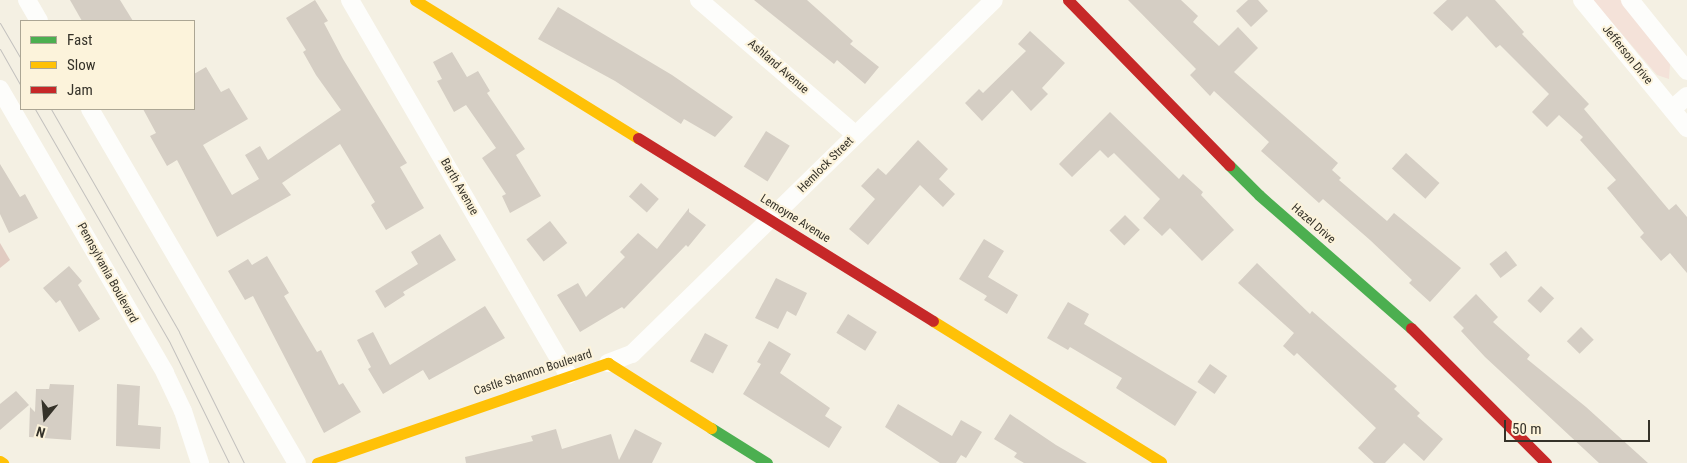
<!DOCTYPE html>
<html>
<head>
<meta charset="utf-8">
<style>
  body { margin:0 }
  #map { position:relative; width:1687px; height:463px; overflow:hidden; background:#f4f0e3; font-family:"Roboto Condensed",sans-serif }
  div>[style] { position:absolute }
  .green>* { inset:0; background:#f4e2d9 }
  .forest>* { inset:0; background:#e1cbc1 }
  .building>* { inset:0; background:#d5cec4; transform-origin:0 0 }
  .street>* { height:18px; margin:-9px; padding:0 9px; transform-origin:9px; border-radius:9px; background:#fdfdfb }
  .fast>* { height:11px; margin:-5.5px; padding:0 5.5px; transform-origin:5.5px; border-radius:5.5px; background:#4caf50 }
  .slow>* { height:11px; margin:-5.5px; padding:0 5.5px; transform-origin:5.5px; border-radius:5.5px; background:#ffc107 }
  .jam>* { height:11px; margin:-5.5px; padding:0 5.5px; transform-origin:5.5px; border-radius:5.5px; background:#c62828 }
  .tram>* { height:1px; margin:-0.5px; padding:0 0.5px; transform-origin:0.5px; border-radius:0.5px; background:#c3c1be }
  span { translate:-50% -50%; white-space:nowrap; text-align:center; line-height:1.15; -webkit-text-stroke:4px #fcf3db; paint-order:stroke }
  .street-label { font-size:12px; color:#353229 }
  .legend { position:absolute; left:20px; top:20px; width:175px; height:90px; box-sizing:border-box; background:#fcf3db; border:1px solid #aca694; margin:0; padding:6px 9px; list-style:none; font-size:15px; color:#353229 }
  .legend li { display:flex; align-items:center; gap:10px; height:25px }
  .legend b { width:25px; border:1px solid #aca694 }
  .north { position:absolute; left:20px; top:393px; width:50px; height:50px; -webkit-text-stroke:4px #fcf3db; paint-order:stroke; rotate:197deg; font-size:14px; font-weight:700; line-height:20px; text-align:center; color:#353229 }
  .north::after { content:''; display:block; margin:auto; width:18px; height:22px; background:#353229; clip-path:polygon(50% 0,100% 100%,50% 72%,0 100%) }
  .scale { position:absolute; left:1504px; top:420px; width:146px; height:22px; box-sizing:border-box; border:2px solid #353229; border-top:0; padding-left:6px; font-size:15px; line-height:18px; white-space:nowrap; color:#353229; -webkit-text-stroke:4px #fcf3db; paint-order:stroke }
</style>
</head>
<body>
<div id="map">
  <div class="green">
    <i style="clip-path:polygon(1593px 0,1620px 0,1670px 64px,1669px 79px,1657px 75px)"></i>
  </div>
  <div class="forest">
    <i style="clip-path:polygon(0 243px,10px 260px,0 268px)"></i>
  </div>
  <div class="building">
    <i style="clip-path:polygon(70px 0,120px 0,133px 21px,82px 21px)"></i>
    <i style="clip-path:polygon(315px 0,328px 21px,324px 23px,343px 59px,407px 163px,400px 167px,424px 208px,386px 230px,371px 205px,375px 202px,340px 144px,282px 183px,291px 195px,217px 237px,177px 160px,167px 166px,150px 136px,156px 133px,143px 109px,194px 109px,194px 74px,206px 67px,221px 92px,229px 88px,248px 119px,203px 145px,232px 195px,259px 179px,245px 155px,260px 146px,268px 160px,341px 110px,316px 75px,303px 52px,306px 50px,286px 18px)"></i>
    <i style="clip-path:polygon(754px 0,807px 0,853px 41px,850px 44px,879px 67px,865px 84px,837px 60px,834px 64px)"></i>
    <i style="clip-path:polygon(1128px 0,1181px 0,1198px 16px,1193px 22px,1219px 46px,1238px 27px,1258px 48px,1234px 72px,1338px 163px,1332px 170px,1341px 178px,1339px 180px,1387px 221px,1394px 213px,1461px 268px,1430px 302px,1409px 283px,1412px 280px,1370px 240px,1323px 199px,1319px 203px,1261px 151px,1269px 142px,1214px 91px,1210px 96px,1190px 75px,1196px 69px)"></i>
    <i style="clip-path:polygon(1248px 0,1258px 0,1268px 11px,1251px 27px,1236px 11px)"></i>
    <i style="clip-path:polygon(1447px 0,1495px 0,1524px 32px,1522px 34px,1589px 104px,1584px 109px,1669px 210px,1676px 204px,1687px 217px,1687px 273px,1670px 253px,1661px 261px,1640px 237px,1644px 233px,1607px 188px,1616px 180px,1580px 140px,1583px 137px,1559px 115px,1547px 127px,1532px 112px,1549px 94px,1500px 45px,1496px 48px,1467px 16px,1452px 31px,1433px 13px)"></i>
    <i style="clip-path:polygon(558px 7px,672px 75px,733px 117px,715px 137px,684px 119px,681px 124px,615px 81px,538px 39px)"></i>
    <i style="clip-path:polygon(1030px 31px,1065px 63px,1042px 88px,1048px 94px,1031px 111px,1012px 90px,982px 121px,965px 103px,979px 89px,983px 93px,1026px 51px,1018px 44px)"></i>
    <i style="clip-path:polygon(452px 52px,467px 77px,478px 71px,490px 91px,487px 93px,525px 149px,516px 155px,541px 196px,510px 213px,502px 196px,506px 194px,482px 158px,496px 148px,466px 105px,454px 112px,437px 81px,442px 79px,433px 62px)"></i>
    <i style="clip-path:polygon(1110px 112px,1179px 179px,1183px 174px,1203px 192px,1201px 195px,1234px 230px,1202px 261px,1170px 228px,1162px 236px,1143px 218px,1160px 199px,1114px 153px,1108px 158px,1100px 150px,1072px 177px,1059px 164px)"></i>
    <i style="left:766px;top:131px;width:28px;height:42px;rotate:32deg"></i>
    <i style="clip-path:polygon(918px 140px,948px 169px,939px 179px,955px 194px,943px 207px,920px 185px,868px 245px,849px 229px,875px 199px,861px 186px,878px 168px,886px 175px)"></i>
    <i style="left:1406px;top:153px;width:45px;height:21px;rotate:42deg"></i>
    <i style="clip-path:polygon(0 164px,20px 197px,25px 194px,38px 218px,9px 233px,0 214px)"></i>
    <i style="left:641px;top:183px;width:24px;height:18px;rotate:42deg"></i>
    <i style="clip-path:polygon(689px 208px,689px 212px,706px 225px,688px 247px,686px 245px,624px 309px,622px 307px,580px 332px,557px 295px,578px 283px,586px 297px,625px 257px,620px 252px,638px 233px,657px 249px)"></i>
    <i style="left:1125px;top:215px;width:21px;height:22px;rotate:45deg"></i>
    <i style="left:550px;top:221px;width:28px;height:30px;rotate:52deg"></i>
    <i style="clip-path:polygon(440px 234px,456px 260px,403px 292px,405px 295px,385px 308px,375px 291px,418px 264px,411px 252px)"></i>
    <i style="clip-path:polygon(984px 239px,1004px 251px,988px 277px,1018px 295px,1007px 314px,984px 300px,987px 296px,959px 279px)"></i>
    <i style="left:1506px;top:251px;width:18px;height:21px;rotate:52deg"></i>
    <i style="clip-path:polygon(267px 256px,289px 293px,284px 296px,317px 352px,321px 350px,339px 385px,343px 383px,361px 412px,324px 433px,253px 296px,245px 300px,228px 271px,248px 259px,252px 265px)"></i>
    <i style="clip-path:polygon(1257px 263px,1310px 314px,1312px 311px,1397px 386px,1394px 389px,1420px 413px,1417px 416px,1443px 439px,1424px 461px,1404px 443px,1385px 463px,1374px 463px,1358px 448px,1376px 428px,1297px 353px,1294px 356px,1283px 346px,1294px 333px,1238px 283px)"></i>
    <i style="clip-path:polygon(69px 266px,82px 281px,78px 285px,100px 319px,79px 332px,60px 300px,56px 303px,43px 288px)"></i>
    <i style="clip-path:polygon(776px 278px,807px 293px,796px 316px,787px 311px,778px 329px,755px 318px)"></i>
    <i style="left:1541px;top:286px;width:18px;height:20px;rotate:43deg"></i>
    <i style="clip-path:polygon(1476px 294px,1498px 317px,1493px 322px,1530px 355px,1527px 359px,1586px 407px,1648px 463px,1599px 463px,1485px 357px,1461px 331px,1464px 328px,1453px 317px)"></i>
    <i style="clip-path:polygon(1068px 302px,1089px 314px,1084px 324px,1197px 392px,1175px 426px,1116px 388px,1122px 378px,1070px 347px,1068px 350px,1047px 338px)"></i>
    <i style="clip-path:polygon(485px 306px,505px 338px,429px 380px,423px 370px,383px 394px,368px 369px,371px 367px,357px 340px,373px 332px,390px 365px)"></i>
    <i style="left:848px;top:314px;width:34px;height:22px;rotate:32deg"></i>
    <i style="left:1581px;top:327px;width:18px;height:20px;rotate:45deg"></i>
    <i style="left:705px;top:333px;width:26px;height:32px;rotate:28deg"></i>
    <i style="clip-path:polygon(769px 341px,791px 354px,780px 373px,830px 408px,825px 416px,842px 427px,829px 448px,743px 394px,761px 364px,757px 362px)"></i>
    <i style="left:1210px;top:364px;width:21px;height:22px;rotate:35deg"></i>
    <i style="clip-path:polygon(50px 384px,74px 385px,71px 440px,29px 437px,30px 407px,35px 412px,36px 389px,49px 389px)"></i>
    <i style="clip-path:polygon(117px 384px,140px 386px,138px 425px,161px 427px,160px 449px,116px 446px)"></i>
    <i style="clip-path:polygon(16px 391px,29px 405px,0 430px,0 404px)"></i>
    <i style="clip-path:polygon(898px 404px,952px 436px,961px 420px,982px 432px,966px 458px,961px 455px,956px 463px,940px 463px,885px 427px)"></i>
    <i style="clip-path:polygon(1010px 414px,1056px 445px,1087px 463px,1024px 463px,1014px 457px,1017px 453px,994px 439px)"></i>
    <i style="clip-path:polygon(556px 429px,562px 449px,611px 434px,619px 460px,635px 429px,662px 443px,652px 463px,466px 463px,465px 457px,533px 441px,531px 436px)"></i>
  </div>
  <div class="street">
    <i style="left:27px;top:0;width:24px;rotate:60deg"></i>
    <i style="left:350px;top:0;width:434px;rotate:59.8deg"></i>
    <i style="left:699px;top:0;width:207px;rotate:40.7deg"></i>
    <i style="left:1582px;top:0;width:166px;rotate:50.6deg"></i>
    <i style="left:1630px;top:0;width:91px;rotate:51.2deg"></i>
    <i style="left:0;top:89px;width:328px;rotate:59.8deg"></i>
    <i style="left:165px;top:373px;width:42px;rotate:64.7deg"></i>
    <i style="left:183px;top:411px;width:55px;rotate:71.9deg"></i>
    <i style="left:90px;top:109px;width:410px;rotate:59.7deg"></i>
    <i style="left:1672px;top:109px;width:20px;rotate:-41deg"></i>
    <i style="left:608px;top:363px;width:26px;rotate:-21deg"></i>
    <i style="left:632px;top:354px;width:506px;rotate:-44.36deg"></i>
  </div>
  <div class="fast">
    <i style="left:1229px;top:165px;width:42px;rotate:45deg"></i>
    <i style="left:1259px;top:195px;width:202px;rotate:41.2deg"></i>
    <i style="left:711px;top:428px;width:66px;rotate:32deg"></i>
  </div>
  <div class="slow">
    <i style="left:415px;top:0;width:262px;rotate:31.8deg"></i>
    <i style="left:933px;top:321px;width:268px;rotate:31.7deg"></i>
    <i style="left:0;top:461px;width:4px;rotate:34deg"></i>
    <i style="left:317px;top:463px;width:308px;rotate:-19deg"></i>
    <i style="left:608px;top:363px;width:122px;rotate:32.3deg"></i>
  </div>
  <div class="jam">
    <i style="left:1068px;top:0;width:231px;rotate:45.7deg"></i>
    <i style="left:638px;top:138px;width:347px;rotate:31.8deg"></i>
    <i style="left:1411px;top:328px;width:191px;rotate:45deg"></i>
  </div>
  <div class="tram">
    <i style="left:0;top:23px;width:42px;rotate:59.7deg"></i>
    <i style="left:0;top:49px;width:43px;rotate:60.4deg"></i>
    <i style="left:35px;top:109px;width:270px;rotate:60deg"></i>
    <i style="left:170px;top:343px;width:134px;rotate:63.8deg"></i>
    <i style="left:51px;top:109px;width:257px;rotate:60.1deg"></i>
    <i style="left:179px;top:332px;width:146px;rotate:63.6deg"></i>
  </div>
  <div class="street-label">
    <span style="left:1627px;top:55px;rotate:51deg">Jefferson Drive</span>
    <span style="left:778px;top:67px;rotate:41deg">Ashland Avenue</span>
    <span style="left:826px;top:165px;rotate:-45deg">Hemlock Street</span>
    <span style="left:459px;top:187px;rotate:60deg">Barth Avenue</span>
    <span style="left:795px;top:219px;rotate:32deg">Lemoyne Avenue</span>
    <span style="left:1313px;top:224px;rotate:41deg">Hazel Drive</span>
    <span style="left:107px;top:273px;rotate:61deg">Pennsylvania Boulevard</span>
    <span style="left:533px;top:373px;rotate:-18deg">Castle Shannon Boulevard</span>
  </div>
  <ul class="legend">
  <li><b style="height:6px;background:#4caf50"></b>Fast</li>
  <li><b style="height:6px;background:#ffc107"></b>Slow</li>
  <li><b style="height:6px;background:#c62828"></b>Jam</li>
  </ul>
  <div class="north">N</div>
  <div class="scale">50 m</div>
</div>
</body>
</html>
